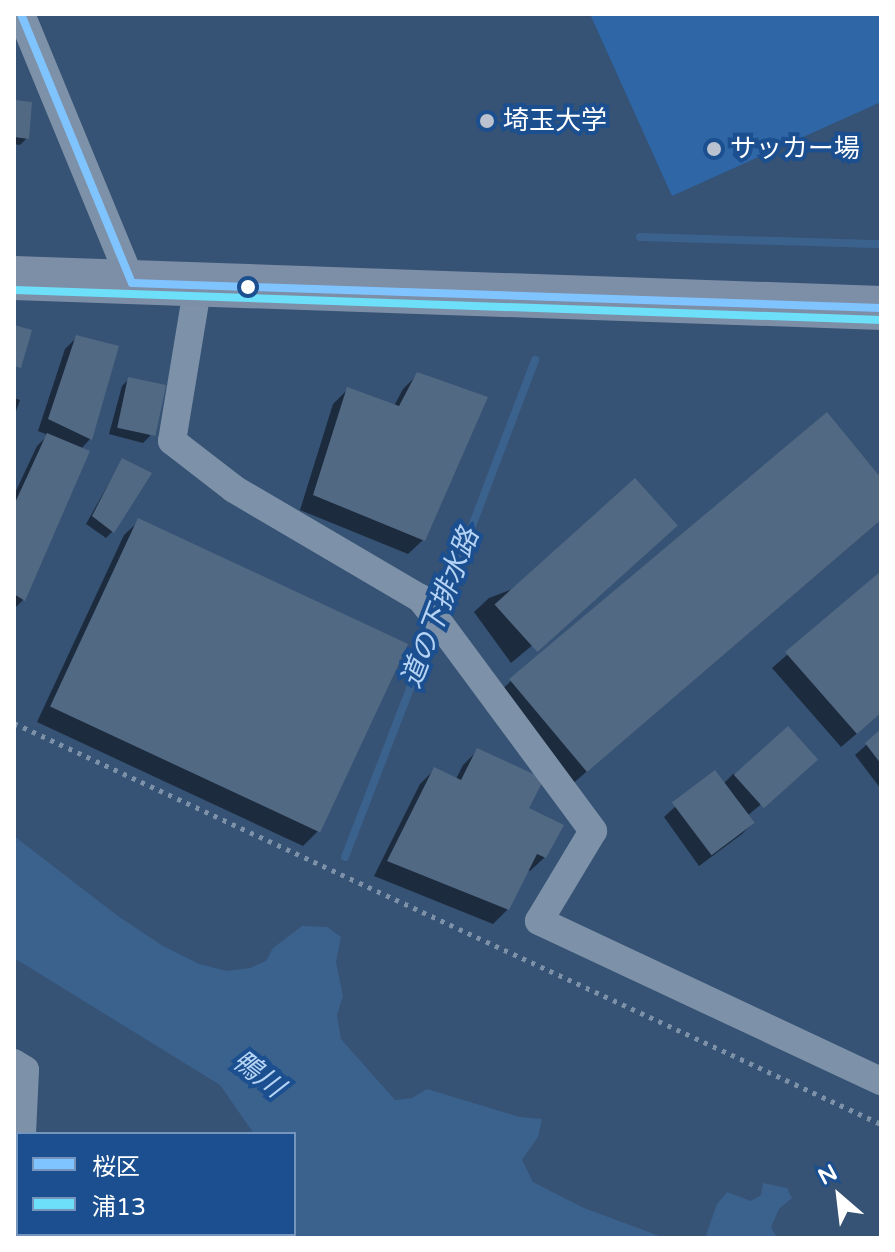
<!DOCTYPE html>
<html>
<head>
<meta charset="utf-8">
<style>
  body { margin:0 }
  #map { position:relative; width:895px; height:1252px; overflow:hidden; background:#365274; font-family:"Varela Round","Noto Sans JP",sans-serif }
  div>[style] { position:absolute }
  .green>* { inset:0; background:#2f66a5 }
  .water>* { inset:0; background:#3b618d }
  .shadow>* { inset:0; background:#0007 }
  .stream>* { height:8px; margin:-4px; padding:0 4px; transform-origin:4px; border-radius:4px; background:#3b618d }
  .building>* { inset:0; background:#526984; transform-origin:0 0 }
  .path>* { height:5px; margin-top:-2.5px; transform-origin:0; background:repeating-linear-gradient(90deg,#7d92a8 0 4px,transparent 0 10px) }
  .minor>* { height:28px; margin:-14px; padding:0 14px; transform-origin:14px; border-radius:14px; background:#7d92a8 }
  .primary>* { height:44px; margin:-22px; padding:0 22px; transform-origin:22px; border-radius:22px; background:#7d8ea7 }
  .bus-1>* { height:8px; margin:-4px; padding:0 4px; transform-origin:4px; border-radius:4px; background:#80c4ff }
  .bus-2>* { height:8px; margin:-4px; padding:0 4px; transform-origin:4px; border-radius:4px; background:#6ddff8 }
  .dots>* { width:22px; height:22px; translate:-50% -50%; box-sizing:border-box; border:4px solid #1b4f8f; border-radius:50% }
  span { translate:-50% -50%; white-space:nowrap; text-align:center; line-height:1.15; -webkit-text-stroke:8px #1b4f8f; paint-order:stroke }
  .poi-label { font-size:26px; color:#fff }
  .left { translate:0 -50%; text-align:left }
  .water-label { font-size:28px; color:#b5d3f5; font-style:italic }
  .frame { position:absolute; inset:0; border:16px solid #fff; pointer-events:none }
  .legend { position:absolute; left:16px; top:1132px; width:280px; height:104px; box-sizing:border-box; background:#1b4f8f; border:2px solid #7695bc; margin:0; padding:10px 14px; list-style:none; font-size:24px; color:#fff }
  .legend li { display:flex; align-items:center; gap:16px; height:40px }
  .legend b { width:40px; border:2px solid #7695bc }
  .north { position:absolute; left:799px; top:1156px; width:80px; height:80px; -webkit-text-stroke:6px #1b4f8f; paint-order:stroke; rotate:332deg; font-size:22px; font-weight:700; line-height:32px; text-align:center; color:#fff }
  .north::after { content:''; display:block; margin:auto; width:28px; height:36px; background:#fff; clip-path:polygon(50% 0,100% 100%,50% 72%,0 100%) }
</style>
</head>
<body>
<div id="map">
  <div class="green">
    <i style="clip-path:polygon(590px 14px,881px 14px,881px 102px,672px 196px)"></i>
  </div>
  <div class="water">
    <i style="clip-path:polygon(14px 836px,118px 916px,163px 946px,199px 964px,227px 971px,250px 968px,266px 961px,273px 948px,302px 926px,327px 927px,341px 937px,336px 962px,343px 996px,337px 1015px,341px 1039px,395px 1100px,412px 1098px,427px 1089px,520px 1117px,542px 1119px,538px 1137px,522px 1160px,533px 1182px,584px 1208px,665px 1238px,297px 1238px,294px 1231px,294px 1134px,254px 1134px,220px 1085px,14px 958px)"></i>
    <i style="clip-path:polygon(763px 1183px,787px 1188px,792px 1198px,779px 1209px,771px 1227px,777px 1238px,705px 1238px,717px 1204px,727px 1192px,751px 1201px,761px 1195px)"></i>
  </div>
  <div class="shadow">
    <i style="clip-path:polygon(14px 102px,27px 138px,20px 145px,14px 144px)"></i>
    <i style="clip-path:polygon(77px 337px,117px 347px,90px 439px,81px 449px,24px 599px,14px 609px,14px 495px,37px 446px,48px 435px,38px 431px,65px 349px)"></i>
    <i style="clip-path:polygon(418px 374px,423px 540px,408px 554px,300px 510px,333px 404px,348px 389px,394px 406px,403px 389px)"></i>
    <i style="clip-path:polygon(129px 379px,150px 436px,143px 443px,109px 434px,122px 386px)"></i>
    <i style="clip-path:polygon(14px 398px,20px 400px,14px 417px)"></i>
    <i style="clip-path:polygon(122px 460px,113px 531px,106px 538px,86px 524px)"></i>
    <i style="clip-path:polygon(881px 481px,881px 520px,571px 785px,496px 695px,511px 681px)"></i>
    <i style="clip-path:polygon(139px 521px,318px 831px,303px 846px,37px 722px,124px 535px)"></i>
    <i style="clip-path:polygon(676px 526px,511px 663px,474px 612px,489px 598px)"></i>
    <i style="clip-path:polygon(881px 573px,881px 713px,841px 747px,772px 668px)"></i>
    <i style="clip-path:polygon(881px 732px,881px 789px,855px 755px)"></i>
    <i style="clip-path:polygon(477px 751px,526px 809px,545px 857px,530px 871px,527px 870px,508px 909px,493px 924px,374px 876px,420px 784px,435px 769px,456px 779px,463px 765px)"></i>
    <i style="clip-path:polygon(815px 759px,747px 816px,753px 823px,742px 834px,699px 866px,664px 817px,676px 806px,723px 784px,733px 774px)"></i>
  </div>
  <div class="stream">
    <i style="left:640px;top:237px;width:241px;rotate:1.7deg"></i>
    <i style="left:439px;top:613px;width:271px;rotate:-69.2deg"></i>
    <i style="left:345px;top:857px;width:248px;rotate:-68.9deg"></i>
  </div>
  <div class="building">
    <i style="clip-path:polygon(14px 100px,32px 102px,29px 139px,14px 137px)"></i>
    <i style="clip-path:polygon(14px 325px,32px 330px,21px 368px,14px 366px)"></i>
    <i style="clip-path:polygon(76px 335px,119px 346px,92px 440px,48px 419px)"></i>
    <i style="clip-path:polygon(417px 372px,488px 397px,425px 541px,313px 495px,347px 387px,399px 406px)"></i>
    <i style="left:128px;top:377px;width:39px;height:52px;rotate:12deg"></i>
    <i style="clip-path:polygon(827px 412px,881px 478px,881px 520px,587px 772px,509px 679px)"></i>
    <i style="clip-path:polygon(47px 433px,90px 451px,25px 601px,14px 594px,14px 505px)"></i>
    <i style="clip-path:polygon(122px 458px,152px 473px,114px 533px,92px 516px)"></i>
    <i style="left:635px;top:478px;width:64px;height:189px;rotate:48deg"></i>
    <i style="left:138px;top:518px;width:298px;height:208px;rotate:25deg"></i>
    <i style="clip-path:polygon(881px 571px,881px 713px,857px 734px,785px 652px)"></i>
    <i style="left:788px;top:726px;width:45px;height:73px;rotate:48deg"></i>
    <i style="clip-path:polygon(881px 729px,881px 764px,865px 743px)"></i>
    <i style="clip-path:polygon(477px 748px,544px 779px,529px 808px,564px 825px,546px 858px,537px 854px,509px 910px,387px 861px,434px 767px,461px 780px)"></i>
    <i style="left:715px;top:770px;width:66px;height:54px;rotate:53deg"></i>
  </div>
  <div class="path">
    <i style="left:14px;top:723px;width:955px;rotate:24.82deg"></i>
  </div>
  <div class="minor">
    <i style="left:21px;top:14px;width:291px;rotate:67.6deg"></i>
    <i style="left:198px;top:284px;width:159px;rotate:99.4deg"></i>
    <i style="left:172px;top:441px;width:78px;rotate:37.7deg"></i>
    <i style="left:234px;top:489px;width:216px;rotate:30.4deg"></i>
    <i style="left:420px;top:598px;width:14px;rotate:51deg"></i>
    <i style="left:429px;top:609px;width:276px;rotate:53.5deg"></i>
    <i style="left:593px;top:831px;width:105px;rotate:121deg"></i>
    <i style="left:539px;top:921px;width:378px;rotate:25.1deg"></i>
    <i style="left:14px;top:1063px;width:13px;rotate:32deg"></i>
    <i style="left:25px;top:1070px;width:64px;rotate:92.7deg"></i>
    <i style="left:18px;top:1238px;width:4px;rotate:-90deg"></i>
  </div>
  <div class="primary">
    <i style="left:14px;top:278px;width:868px;rotate:1.98deg"></i>
  </div>
  <div class="bus-1">
    <i style="left:21px;top:14px;width:291px;rotate:67.6deg"></i>
    <i style="left:132px;top:283px;width:749px;rotate:1.91deg"></i>
  </div>
  <div class="bus-2">
    <i style="left:14px;top:290px;width:868px;rotate:1.98deg"></i>
  </div>
  <div class="dots">
    <i style="left:487px;top:121px;background:#b9c2ce"></i>
    <i style="left:714px;top:149px;background:#b9c2ce"></i>
    <i style="left:248px;top:287px;background:#fff"></i>
  </div>
  <div class="poi-label">
    <span class="left" style="left:503px;top:121px">埼玉大学</span>
    <span class="left" style="left:730px;top:149px">サッカー場</span>
  </div>
  <div class="water-label">
    <span style="left:440px;top:608px;rotate:-69deg">道の下排水路</span>
    <span style="left:258px;top:1074px;rotate:38deg">鴨川</span>
  </div>
  <div class="frame"></div>
  <ul class="legend">
  <li><b style="height:10px;background:#80c4ff"></b>桜区</li>
  <li><b style="height:10px;background:#6ddff8"></b>浦13</li>
  </ul>
  <div class="north">N</div>
</div>
</body>
</html>
